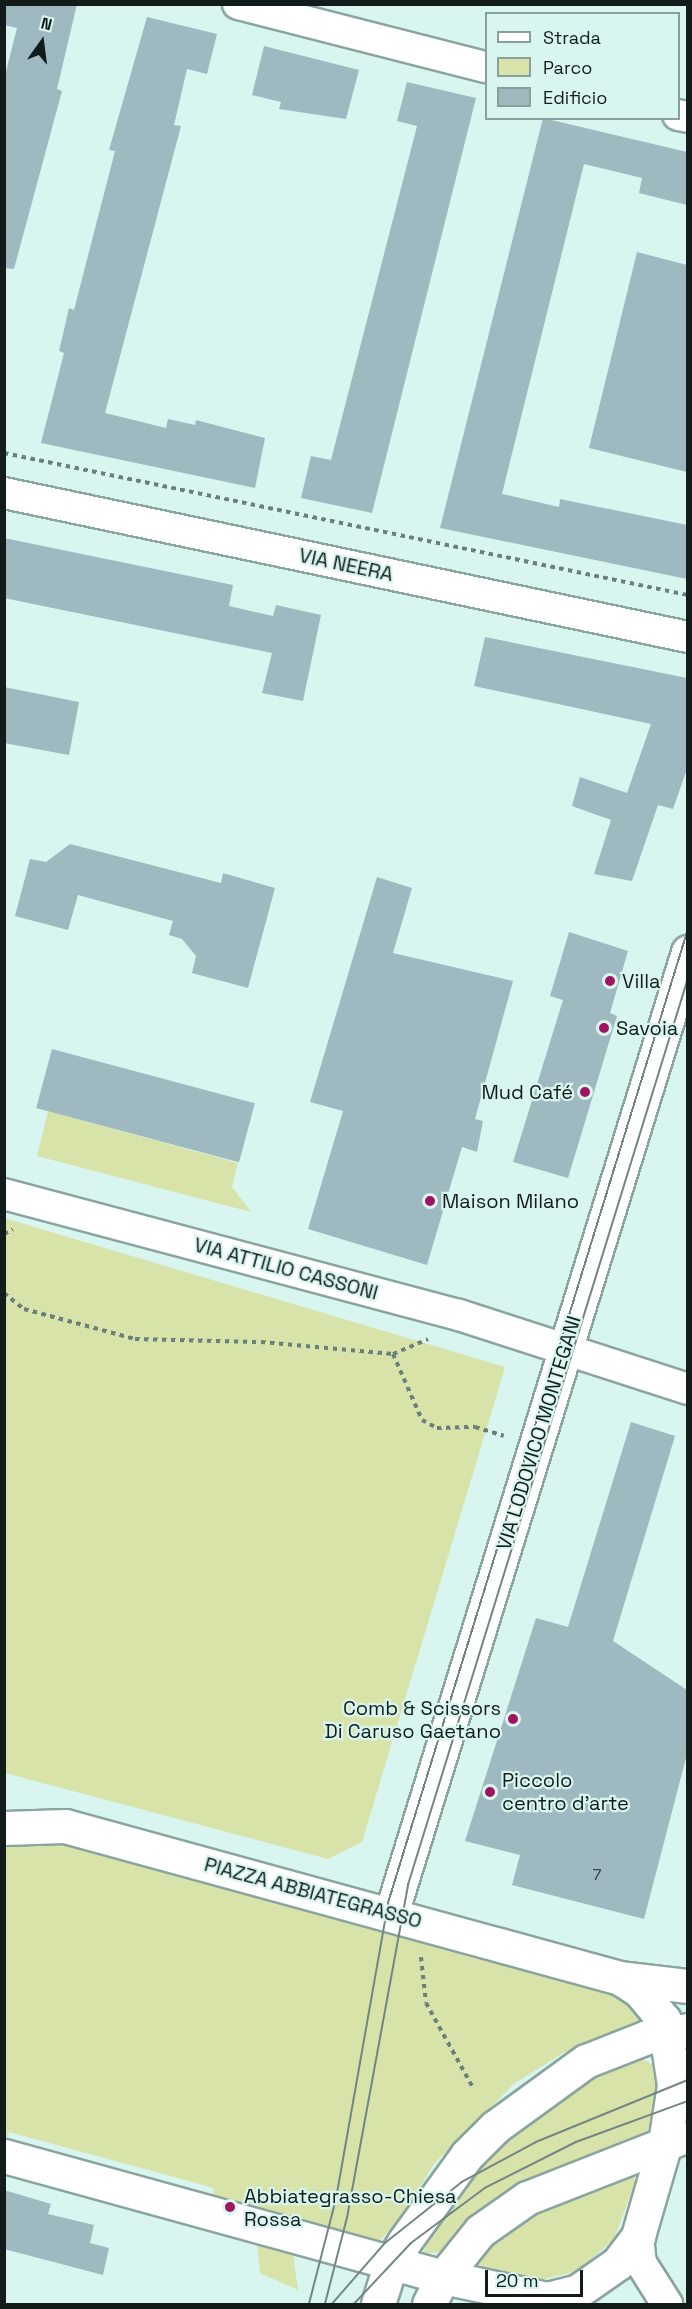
<!DOCTYPE html>
<html>
<head>
<meta charset="utf-8">
<style>
  body { margin:0 }
  #map { position:relative; width:692px; height:2309px; overflow:hidden; background:#d9f5f0; font-family:"Space Grotesk",sans-serif }
  div>[style] { position:absolute }
  .green>* { inset:0; background:#d8e3a9 }
  .building>* { inset:0; background:#9fb9c1; transform-origin:0 0 }
  .path>* { height:4px; margin-top:-2px; transform-origin:0; background:repeating-linear-gradient(90deg,#6c7f7b 0 4.5px,transparent 0 9px) }
  .roads { filter:drop-shadow(2px 0 #8aa4a0) drop-shadow(-2px 0 #8aa4a0) drop-shadow(0 2px #8aa4a0) drop-shadow(0 -2px #8aa4a0) }
  .street>* { height:30px; margin:-15px; padding:0 15px; transform-origin:15px; border-radius:15px; background:#fff }
  .secondary>* { height:33px; margin:-16.5px; padding:0 16.5px; transform-origin:16.5px; border-radius:16.5px; background:#fff }
  .tram>* { height:1.5px; margin:-0.75px; padding:0 0.75px; transform-origin:0.75px; border-radius:0.75px; background:#738683 }
  .dots>* { width:16px; height:16px; translate:-50% -50%; box-sizing:border-box; border:3px solid #d9f5f0; border-radius:50% }
  span { translate:-50% -50%; white-space:nowrap; text-align:center; line-height:1.15; -webkit-text-stroke:4.5px #d9f5f0; paint-order:stroke }
  .number-label { font-size:16px; color:#354444 }
  .number-label span { -webkit-text-stroke-width:0 }
  .street-label { font-size:20px; color:#121d1b }
  .poi-label { font-size:20px; color:#121d1b }
  .left { translate:0 -50%; text-align:left }
  .right { translate:-100% -50%; text-align:right }
  .frame { position:absolute; inset:0; border:6px solid #121d1b; pointer-events:none }
  .legend { position:absolute; left:485px; top:12px; width:195px; height:108px; box-sizing:border-box; background:#d9f5f0; border:2px solid #899f9b; margin:0; padding:8px 10px; list-style:none; font-size:18px; color:#121d1b }
  .legend li { display:flex; align-items:center; gap:12px; height:30px }
  .legend b { width:30px; border:2px solid #899f9b }
  .north { position:absolute; left:12px; top:12px; width:60px; height:60px; -webkit-text-stroke:4px #d9f5f0; paint-order:stroke; rotate:14deg; font-size:16px; font-weight:700; line-height:24px; text-align:center; color:#121d1b }
  .north::after { content:''; display:block; margin:auto; width:21px; height:27px; background:#121d1b; clip-path:polygon(50% 0,100% 100%,50% 72%,0 100%) }
  .scale { position:absolute; left:485px; top:2270px; width:98px; height:27px; box-sizing:border-box; border:3px solid #121d1b; border-top:0; padding-left:8px; font-size:18px; line-height:21px; white-space:nowrap; color:#121d1b; -webkit-text-stroke:4px #d9f5f0; paint-order:stroke }
</style>
</head>
<body>
<div id="map">
  <div class="green">
    <i style="clip-path:polygon(48px 1111px,238px 1163px,232px 1187px,251px 1212px,37px 1156px)"></i>
    <i style="clip-path:polygon(4px 1218px,505px 1367px,362px 1842px,328px 1859px,5px 1773px)"></i>
    <i style="clip-path:polygon(60px 1839px,616px 1994px,644px 2019px,563px 2053px,514px 2084px,434px 2164px,400px 2219px,377px 2243px,212px 2199px,214px 2188px,9px 2132px,5px 2143px,4px 1846px)"></i>
    <i style="clip-path:polygon(642px 2059px,656px 2066px,659px 2081px,651px 2126px,643px 2135px,517px 2185px,475px 2213px,440px 2252px,423px 2254px,431px 2232px,479px 2165px,512px 2133px,590px 2078px)"></i>
    <i style="clip-path:polygon(631px 2174px,636px 2180px,614px 2239px,578px 2271px,532px 2282px,474px 2266px,483px 2247px,515px 2223px)"></i>
    <i style="clip-path:polygon(257px 2245px,293px 2254px,298px 2290px,260px 2273px)"></i>
  </div>
  <div class="building">
    <i style="clip-path:polygon(4px 4px,77px 4px,57px 89px,62px 91px,14px 269px,4px 268px,4px 79px,17px 28px,4px 25px)"></i>
    <i style="clip-path:polygon(147px 17px,217px 34px,207px 74px,187px 69px,174px 125px,181px 126px,105px 413px,166px 428px,168px 419px,195px 425px,196px 420px,265px 438px,255px 488px,41px 443px,64px 353px,59px 351px,69px 308px,74px 310px,115px 151px,109px 150px)"></i>
    <i style="clip-path:polygon(264px 46px,359px 70px,346px 119px,279px 109px,281px 102px,252px 95px)"></i>
    <i style="clip-path:polygon(407px 82px,476px 98px,372px 513px,301px 498px,311px 456px,331px 460px,417px 126px,397px 121px)"></i>
    <i style="clip-path:polygon(543px 118px,687px 152px,687px 205px,639px 193px,642px 178px,584px 164px,502px 494px,559px 507px,560px 499px,687px 525px,687px 579px,440px 528px)"></i>
    <i style="clip-path:polygon(637px 252px,687px 265px,687px 472px,589px 448px)"></i>
    <i style="clip-path:polygon(4px 538px,233px 585px,229px 606px,273px 616px,276px 605px,321px 615px,303px 701px,262px 693px,272px 653px,4px 598px)"></i>
    <i style="clip-path:polygon(485px 637px,687px 678px,687px 769px,673px 809px,658px 805px,632px 881px,594px 874px,611px 820px,572px 806px,580px 777px,627px 793px,651px 724px,474px 686px)"></i>
    <i style="clip-path:polygon(4px 687px,79px 702px,69px 755px,4px 743px)"></i>
    <i style="clip-path:polygon(70px 844px,221px 883px,223px 873px,275px 888px,248px 988px,192px 973px,196px 956px,182px 939px,169px 935px,173px 921px,78px 895px,68px 930px,15px 916px,30px 859px,46px 862px)"></i>
    <i style="clip-path:polygon(377px 877px,412px 888px,393px 953px,513px 981px,475px 1119px,483px 1121px,477px 1152px,462px 1147px,427px 1265px,308px 1229px,343px 1111px,310px 1102px)"></i>
    <i style="clip-path:polygon(569px 932px,628px 951px,610px 1013px,617px 1016px,568px 1178px,513px 1162px,563px 1000px,550px 996px)"></i>
    <i style="left:52px;top:1049px;width:210px;height:61px;rotate:15deg"></i>
    <i style="clip-path:polygon(631px 1422px,675px 1436px,613px 1641px,687px 1690px,687px 1754px,644px 1919px,512px 1885px,520px 1855px,465px 1841px,536px 1618px,568px 1627px)"></i>
    <i style="clip-path:polygon(4px 2190px,51px 2204px,48px 2214px,94px 2225px,90px 2243px,109px 2248px,103px 2275px,4px 2249px)"></i>
  </div>
  <div class="path">
    <i style="left:4px;top:453px;width:699px;rotate:11.73deg"></i>
    <i style="left:4px;top:1234px;width:10px;rotate:-29deg"></i>
    <i style="left:4px;top:1293px;width:26px;rotate:39deg"></i>
    <i style="left:24px;top:1309px;width:115px;rotate:15.1deg"></i>
    <i style="left:135px;top:1339px;width:126px;rotate:1.4deg"></i>
    <i style="left:261px;top:1342px;width:133px;rotate:5.2deg"></i>
    <i style="left:393px;top:1354px;width:38px;rotate:-23deg"></i>
    <i style="left:393px;top:1354px;width:72px;rotate:66.3deg"></i>
    <i style="left:422px;top:1420px;width:17px;rotate:28deg"></i>
    <i style="left:437px;top:1428px;width:38px;rotate:-2deg"></i>
    <i style="left:475px;top:1427px;width:30px;rotate:17deg"></i>
    <i style="left:421px;top:1957px;width:46px;rotate:83.8deg"></i>
    <i style="left:426px;top:2003px;width:95px;rotate:61deg"></i>
  </div>
  <div class="roads">
    <div class="street">
      <i style="left:238px;top:4px;width:256px;rotate:14.3deg"></i>
      <i style="left:678px;top:115px;width:10px;rotate:11deg"></i>
      <i style="left:4px;top:493px;width:699px;rotate:11.89deg"></i>
      <i style="left:4px;top:1194px;width:471px;rotate:14.9deg"></i>
      <i style="left:459px;top:1315px;width:241px;rotate:17.9deg"></i>
      <i style="left:638px;top:2236px;width:27px;rotate:84deg"></i>
      <i style="left:641px;top:2263px;width:49px;rotate:57.6deg"></i>
    </div>
    <div class="secondary">
      <i style="left:4px;top:1828px;width:61px;rotate:-1.9deg"></i>
      <i style="left:65px;top:1826px;width:575px;rotate:15.32deg"></i>
      <i style="left:620px;top:1978px;width:68px;rotate:6.7deg"></i>
      <i style="left:391px;top:1914px;width:1007px;rotate:-72.84deg"></i>
      <i style="left:4px;top:2156px;width:455px;rotate:15.4deg"></i>
      <i style="left:443px;top:2277px;width:106px;rotate:11.9deg"></i>
      <i style="left:547px;top:2299px;width:32px;rotate:-14deg"></i>
      <i style="left:578px;top:2291px;width:49px;rotate:-35deg"></i>
      <i style="left:618px;top:2263px;width:34px;rotate:-53deg"></i>
      <i style="left:638px;top:2236px;width:97px;rotate:-73.8deg"></i>
      <i style="left:665px;top:2143px;width:59px;rotate:-81.2deg"></i>
      <i style="left:674px;top:2085px;width:66px;rotate:-98.7deg"></i>
      <i style="left:664px;top:2020px;width:38px;rotate:-130deg"></i>
      <i style="left:640px;top:1991px;width:24px;rotate:-147deg"></i>
      <i style="left:378px;top:2304px;width:43px;rotate:-72.4deg"></i>
      <i style="left:391px;top:2263px;width:25px;rotate:-58deg"></i>
      <i style="left:404px;top:2242px;width:107px;rotate:-54.1deg"></i>
      <i style="left:467px;top:2155px;width:40px;rotate:-45deg"></i>
      <i style="left:495px;top:2127px;width:112px;rotate:-36deg"></i>
      <i style="left:586px;top:2061px;width:66px;rotate:-21.5deg"></i>
      <i style="left:647px;top:2037px;width:42px;rotate:-9.7deg"></i>
      <i style="left:429px;top:2304px;width:30px;rotate:-63deg"></i>
      <i style="left:443px;top:2277px;width:59px;rotate:-51.2deg"></i>
      <i style="left:480px;top:2231px;width:57px;rotate:-35.1deg"></i>
      <i style="left:527px;top:2198px;width:164px;rotate:-21.4deg"></i>
    </div>
  </div>
  <div class="tram">
    <i style="left:309px;top:2304px;width:108px;rotate:-75.6deg"></i>
    <i style="left:336px;top:2199px;width:301px;rotate:-80deg"></i>
    <i style="left:388px;top:1903px;width:1019px;rotate:-72.88deg"></i>
    <i style="left:325px;top:2304px;width:89px;rotate:-75.7deg"></i>
    <i style="left:347px;top:2218px;width:339px;rotate:-79.6deg"></i>
    <i style="left:408px;top:1885px;width:949px;rotate:-72.84deg"></i>
    <i style="left:332px;top:2304px;width:81px;rotate:-49deg"></i>
    <i style="left:385px;top:2243px;width:98px;rotate:-38.4deg"></i>
    <i style="left:462px;top:2182px;width:84px;rotate:-28.4deg"></i>
    <i style="left:536px;top:2142px;width:164px;rotate:-22.2deg"></i>
    <i style="left:354px;top:2304px;width:83px;rotate:-46.9deg"></i>
    <i style="left:411px;top:2243px;width:92px;rotate:-36.6deg"></i>
    <i style="left:485px;top:2188px;width:102px;rotate:-26.8deg"></i>
    <i style="left:576px;top:2142px;width:119px;rotate:-20.1deg"></i>
  </div>
  <div class="dots">
    <i style="left:610px;top:981px;background:#a01561"></i>
    <i style="left:604px;top:1028px;background:#a01561"></i>
    <i style="left:585px;top:1092px;background:#a01561"></i>
    <i style="left:430px;top:1201px;background:#a01561"></i>
    <i style="left:513px;top:1719px;background:#a01561"></i>
    <i style="left:490px;top:1792px;background:#a01561"></i>
    <i style="left:230px;top:2207px;background:#a01561"></i>
  </div>
  <div class="number-label">
    <span style="left:597px;top:1875px">7</span>
  </div>
  <div class="street-label">
    <span style="left:346px;top:565px;rotate:12deg">VIA NEERA</span>
    <span style="left:286px;top:1269px;rotate:15deg">VIA ATTILIO CASSONI</span>
    <span style="left:539px;top:1433px;rotate:-73deg">VIA LODOVICO MONTEGANI</span>
    <span style="left:313px;top:1893px;rotate:15deg">PIAZZA ABBIATEGRASSO</span>
  </div>
  <div class="poi-label">
    <span class="left" style="left:622px;top:981px">Villa</span>
    <span class="left" style="left:616px;top:1028px">Savoia</span>
    <span class="right" style="left:573px;top:1092px">Mud Café</span>
    <span class="left" style="left:442px;top:1201px">Maison Milano</span>
    <span class="right" style="left:501px;top:1720px">Comb &amp; Scissors<br>Di Caruso Gaetano</span>
    <span class="left" style="left:502px;top:1792px">Piccolo<br>centro d'arte</span>
    <span class="left" style="left:244px;top:2208px">Abbiategrasso-Chiesa<br>Rossa</span>
  </div>
  <div class="frame"></div>
  <ul class="legend">
  <li><b style="height:8px;background:#fff"></b>Strada</li>
  <li><b style="height:16px;background:#d8e3a9"></b>Parco</li>
  <li><b style="height:16px;background:#9fb9c1"></b>Edificio</li>
  </ul>
  <div class="north">N</div>
  <div class="scale">20 m</div>
</div>
</body>
</html>
